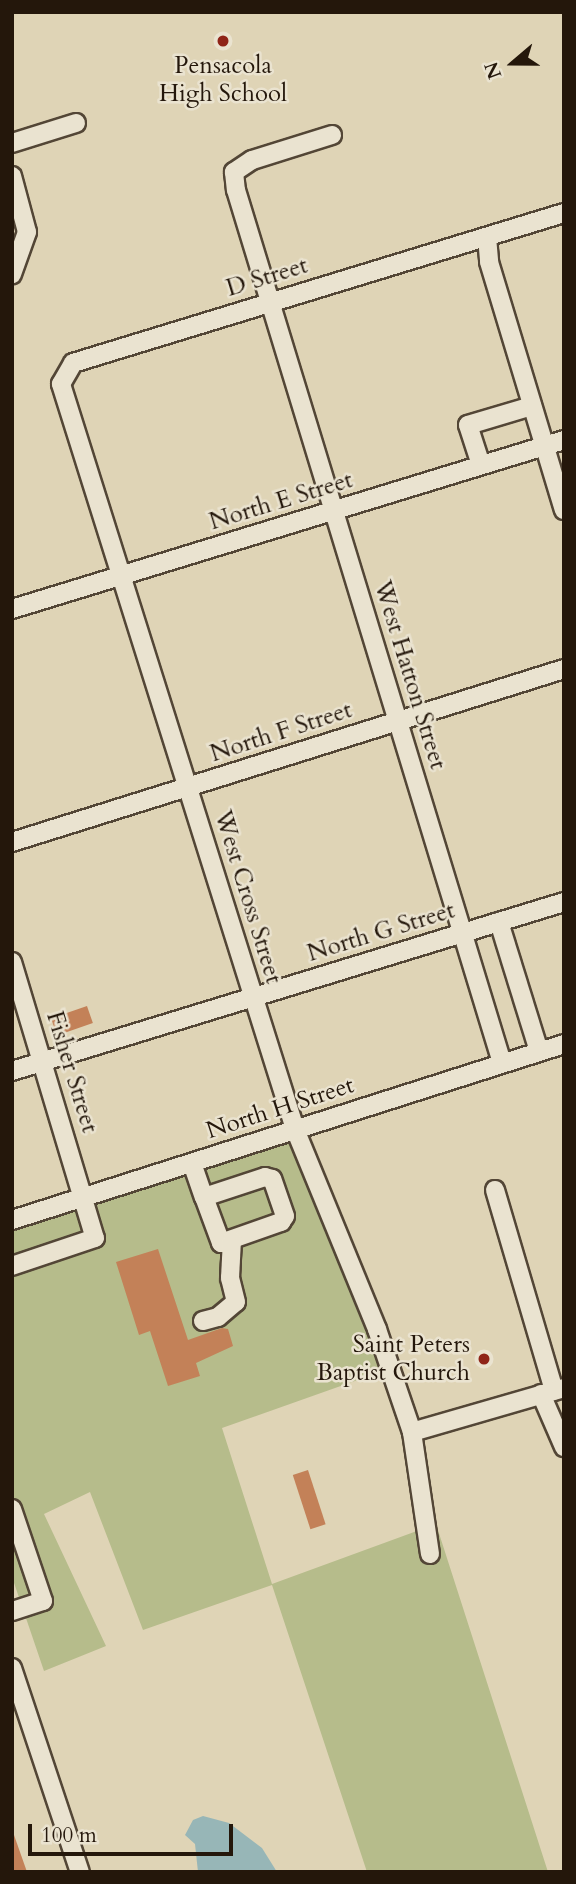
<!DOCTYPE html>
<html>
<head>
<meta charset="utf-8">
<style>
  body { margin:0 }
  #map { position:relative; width:576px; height:1884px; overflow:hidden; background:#dfd4b6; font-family:Cardo,serif }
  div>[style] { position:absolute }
  .green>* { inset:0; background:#b6bc8b }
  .water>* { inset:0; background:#97b6b7 }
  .building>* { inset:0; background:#c38158; transform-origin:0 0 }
  .roads { filter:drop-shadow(2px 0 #534636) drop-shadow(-2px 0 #534636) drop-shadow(0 2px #534636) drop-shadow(0 -2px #534636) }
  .minor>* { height:18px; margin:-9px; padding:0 9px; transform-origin:9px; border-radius:9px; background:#eae3d0 }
  .dots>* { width:19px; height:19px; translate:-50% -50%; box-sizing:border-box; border:4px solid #eae3d0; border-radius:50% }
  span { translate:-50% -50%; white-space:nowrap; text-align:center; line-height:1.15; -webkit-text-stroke:5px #eae3d0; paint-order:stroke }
  .poi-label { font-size:24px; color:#24170b }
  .right { translate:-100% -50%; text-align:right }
  .street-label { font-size:24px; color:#24170b }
  .frame { position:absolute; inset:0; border:14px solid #24170b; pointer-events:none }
  .north { position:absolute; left:478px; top:28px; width:70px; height:70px; -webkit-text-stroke:5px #eae3d0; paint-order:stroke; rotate:250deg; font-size:19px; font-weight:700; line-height:28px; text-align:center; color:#24170b }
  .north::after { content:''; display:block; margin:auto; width:24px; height:32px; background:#24170b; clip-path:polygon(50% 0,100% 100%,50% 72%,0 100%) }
  .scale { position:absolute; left:28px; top:1824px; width:205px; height:32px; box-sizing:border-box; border:4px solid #24170b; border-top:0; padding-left:9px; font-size:21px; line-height:24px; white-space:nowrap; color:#24170b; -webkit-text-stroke:5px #eae3d0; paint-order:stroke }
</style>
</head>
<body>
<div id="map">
  <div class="green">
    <i style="clip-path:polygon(290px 1138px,383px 1371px,222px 1428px,272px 1584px,436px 1524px,548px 1872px,367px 1872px,272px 1585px,143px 1630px,90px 1492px,44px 1514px,106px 1646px,44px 1671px,12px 1577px,12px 1227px)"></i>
  </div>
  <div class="water">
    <i style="clip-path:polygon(203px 1816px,229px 1823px,262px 1848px,277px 1872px,198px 1872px,195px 1844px,185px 1835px,193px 1820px)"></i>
  </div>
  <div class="building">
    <i style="left:87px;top:1006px;width:18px;height:38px;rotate:71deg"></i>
    <i style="clip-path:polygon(158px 1249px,188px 1340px,222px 1328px,228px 1329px,233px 1346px,196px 1363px,200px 1376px,168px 1386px,150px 1331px,139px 1335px,116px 1262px)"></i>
    <i style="left:308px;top:1470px;width:57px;height:16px;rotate:72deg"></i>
    <i style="clip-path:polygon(12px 1835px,14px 1835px,27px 1872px,12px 1872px)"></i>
  </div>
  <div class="roads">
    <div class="minor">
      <i style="left:332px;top:135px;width:84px;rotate:162.6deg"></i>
      <i style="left:252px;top:160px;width:22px;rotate:146deg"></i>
      <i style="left:234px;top:172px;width:18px;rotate:84deg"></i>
      <i style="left:236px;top:190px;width:913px;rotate:73.05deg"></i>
      <i style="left:12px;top:143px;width:67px;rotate:-17.4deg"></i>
      <i style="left:12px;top:176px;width:58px;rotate:75deg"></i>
      <i style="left:27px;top:232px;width:45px;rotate:109.7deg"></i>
      <i style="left:487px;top:237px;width:25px;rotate:85deg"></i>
      <i style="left:489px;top:262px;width:259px;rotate:73.2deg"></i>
      <i style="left:481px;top:465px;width:42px;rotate:-108deg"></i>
      <i style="left:468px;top:425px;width:67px;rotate:-16.5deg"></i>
      <i style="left:12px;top:609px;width:577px;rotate:-17.02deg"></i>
      <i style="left:12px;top:842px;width:578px;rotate:-17.4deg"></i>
      <i style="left:499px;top:922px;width:135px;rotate:72.8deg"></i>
      <i style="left:12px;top:962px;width:288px;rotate:73.3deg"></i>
      <i style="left:95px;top:1238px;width:88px;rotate:161.4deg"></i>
      <i style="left:12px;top:1071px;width:577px;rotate:-17.02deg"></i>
      <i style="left:192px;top:1163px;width:36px;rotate:71deg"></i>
      <i style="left:204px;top:1197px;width:49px;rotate:69.7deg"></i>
      <i style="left:221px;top:1243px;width:64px;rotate:-19.3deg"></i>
      <i style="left:281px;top:1222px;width:7px;rotate:-56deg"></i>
      <i style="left:285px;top:1216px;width:39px;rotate:-109deg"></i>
      <i style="left:272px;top:1179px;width:7px;rotate:-164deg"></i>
      <i style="left:265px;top:1177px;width:64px;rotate:161.8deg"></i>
      <i style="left:495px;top:1190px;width:209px;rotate:73.6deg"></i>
      <i style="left:12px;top:1220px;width:579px;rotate:-17.68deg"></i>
      <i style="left:203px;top:1321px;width:16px;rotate:-15deg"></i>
      <i style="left:218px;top:1317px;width:23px;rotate:-40deg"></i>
      <i style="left:236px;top:1302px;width:25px;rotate:-104deg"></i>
      <i style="left:230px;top:1278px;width:38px;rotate:-87deg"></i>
      <i style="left:541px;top:1394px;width:58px;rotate:66.5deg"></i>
      <i style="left:412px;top:1432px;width:158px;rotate:-16.1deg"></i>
      <i style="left:12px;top:1509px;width:97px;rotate:71.4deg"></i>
      <i style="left:43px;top:1601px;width:33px;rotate:162deg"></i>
      <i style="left:430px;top:1554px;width:123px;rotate:-98.4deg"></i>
      <i style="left:412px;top:1432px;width:109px;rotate:-108.8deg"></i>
      <i style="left:377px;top:1329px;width:216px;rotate:-112.3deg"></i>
      <i style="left:295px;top:1129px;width:781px;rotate:-107.44deg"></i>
      <i style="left:61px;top:384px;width:24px;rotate:-60deg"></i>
      <i style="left:73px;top:363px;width:513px;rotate:-16.99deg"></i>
      <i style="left:12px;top:1668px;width:215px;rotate:71.6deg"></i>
    </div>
  </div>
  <div class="dots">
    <i style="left:223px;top:41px;background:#8f2418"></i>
    <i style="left:484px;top:1359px;background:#8f2418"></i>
  </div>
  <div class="poi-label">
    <span style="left:223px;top:80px">Pensacola<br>High School</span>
    <span class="right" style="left:470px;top:1359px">Saint Peters<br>Baptist Church</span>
  </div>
  <div class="street-label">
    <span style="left:267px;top:277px;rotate:-17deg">D Street</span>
    <span style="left:281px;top:501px;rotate:-17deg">North E Street</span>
    <span style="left:410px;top:675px;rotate:73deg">West Hatton Street</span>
    <span style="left:281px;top:732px;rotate:-18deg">North F Street</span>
    <span style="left:248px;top:897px;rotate:73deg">West Cross Street</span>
    <span style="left:381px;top:932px;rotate:-17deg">North G Street</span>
    <span style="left:72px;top:1072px;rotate:73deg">Fisher Street</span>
    <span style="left:280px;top:1108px;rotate:-18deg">North H Street</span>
  </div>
  <div class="frame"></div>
  <div class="north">N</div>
  <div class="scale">100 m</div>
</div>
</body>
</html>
